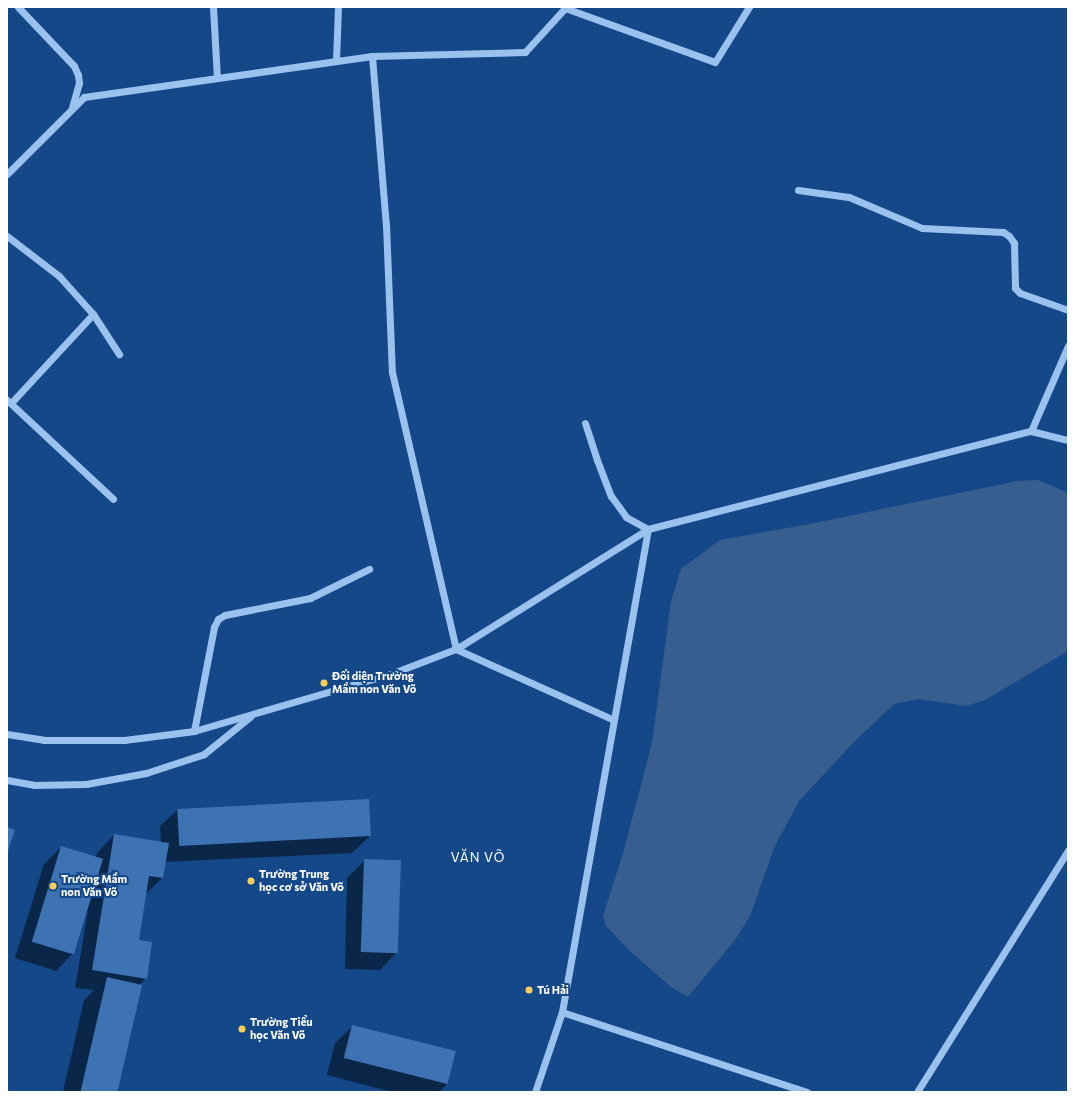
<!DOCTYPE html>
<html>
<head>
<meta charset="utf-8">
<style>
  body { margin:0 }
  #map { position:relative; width:1075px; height:1099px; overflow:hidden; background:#144889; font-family:Commissioner,sans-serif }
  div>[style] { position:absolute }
  .water>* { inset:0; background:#385e8f }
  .shadow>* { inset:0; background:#0007 }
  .building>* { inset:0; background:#3d72b3; transform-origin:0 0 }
  .minor>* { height:7px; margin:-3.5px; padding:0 3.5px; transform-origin:3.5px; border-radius:3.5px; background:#9bc2ef }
  .dots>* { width:11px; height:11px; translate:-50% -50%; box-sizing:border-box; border:2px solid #144889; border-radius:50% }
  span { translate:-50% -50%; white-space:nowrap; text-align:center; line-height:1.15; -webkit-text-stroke:4px #144889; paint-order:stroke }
  .poi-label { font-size:11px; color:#fff; font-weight:700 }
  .left { translate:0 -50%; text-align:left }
  .quarter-label { font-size:13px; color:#fff; letter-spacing:1px }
  .frame { position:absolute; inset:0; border:8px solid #fff; pointer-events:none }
</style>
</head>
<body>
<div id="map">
  <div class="water">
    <i style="clip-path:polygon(1038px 480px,1066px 492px,1068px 495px,1068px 651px,985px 700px,966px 706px,919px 699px,894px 704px,852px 744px,799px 801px,774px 848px,750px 916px,735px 940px,688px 997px,671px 987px,631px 952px,606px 926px,603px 916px,624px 850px,652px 743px,671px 601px,681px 569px,720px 540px,810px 524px,1017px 481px)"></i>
  </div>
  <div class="shadow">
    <i style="clip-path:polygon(178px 809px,370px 836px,352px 853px,165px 862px,162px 878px,145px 895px,138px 941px,146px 978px,139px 985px,116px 1092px,63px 1092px,84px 1000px,94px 990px,75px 988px,88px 910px,73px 953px,56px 971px,15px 958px,44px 864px,61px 847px,96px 857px,97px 853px,114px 835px,161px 843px,160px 826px)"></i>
    <i style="clip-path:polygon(365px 860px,397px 952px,380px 970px,345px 969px,347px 878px)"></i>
    <i style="clip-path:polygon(353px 1026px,447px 1084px,439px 1092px,392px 1092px,327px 1075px,335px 1043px)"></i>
  </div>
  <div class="building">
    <i style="left:369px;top:799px;width:37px;height:192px;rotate:87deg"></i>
    <i style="clip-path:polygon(7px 827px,15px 830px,7px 854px)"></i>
    <i style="clip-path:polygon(114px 834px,169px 843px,163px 878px,149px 876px,139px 940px,152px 942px,147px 979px,92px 970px)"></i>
    <i style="left:61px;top:846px;width:44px;height:100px;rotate:17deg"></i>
    <i style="left:364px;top:859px;width:37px;height:93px;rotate:2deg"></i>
    <i style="left:107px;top:977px;width:36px;height:118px;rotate:13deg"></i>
    <i style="left:352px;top:1025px;width:107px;height:34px;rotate:14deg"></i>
  </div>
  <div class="minor">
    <i style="left:18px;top:7px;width:81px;rotate:46.5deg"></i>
    <i style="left:74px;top:66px;width:10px;rotate:66deg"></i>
    <i style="left:78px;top:75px;width:8px;rotate:83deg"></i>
    <i style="left:79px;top:83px;width:25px;rotate:106deg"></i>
    <i style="left:213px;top:7px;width:71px;rotate:86.8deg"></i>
    <i style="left:372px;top:56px;width:170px;rotate:85.3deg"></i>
    <i style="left:386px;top:225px;width:147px;rotate:87.7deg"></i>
    <i style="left:392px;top:372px;width:284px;rotate:77deg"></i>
    <i style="left:456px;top:649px;width:173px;rotate:24.2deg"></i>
    <i style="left:336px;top:61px;width:54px;rotate:-87.9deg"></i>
    <i style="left:7px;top:174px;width:109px;rotate:-45deg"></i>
    <i style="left:84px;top:97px;width:291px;rotate:-8.1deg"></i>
    <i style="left:372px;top:56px;width:153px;rotate:-1.5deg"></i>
    <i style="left:525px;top:52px;width:59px;rotate:-47.7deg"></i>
    <i style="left:565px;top:8px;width:159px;rotate:19.8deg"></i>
    <i style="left:715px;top:62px;width:65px;rotate:-58.3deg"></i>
    <i style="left:798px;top:190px;width:51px;rotate:7.8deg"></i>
    <i style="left:849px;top:197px;width:79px;rotate:23deg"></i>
    <i style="left:922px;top:228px;width:81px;rotate:2.8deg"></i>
    <i style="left:1003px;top:232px;width:7px;rotate:34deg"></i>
    <i style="left:1009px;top:236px;width:9px;rotate:54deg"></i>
    <i style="left:1014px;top:243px;width:45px;rotate:88.7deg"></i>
    <i style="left:1015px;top:288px;width:7px;rotate:45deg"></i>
    <i style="left:1020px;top:293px;width:51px;rotate:19.5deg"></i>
    <i style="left:7px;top:236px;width:66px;rotate:37.6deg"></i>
    <i style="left:59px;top:276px;width:51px;rotate:48.2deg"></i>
    <i style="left:93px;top:314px;width:48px;rotate:57deg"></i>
    <i style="left:7px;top:400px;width:145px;rotate:43deg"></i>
    <i style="left:11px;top:403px;width:121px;rotate:-47.3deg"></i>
    <i style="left:585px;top:423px;width:39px;rotate:72deg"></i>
    <i style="left:597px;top:460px;width:39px;rotate:69deg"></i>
    <i style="left:611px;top:496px;width:26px;rotate:54deg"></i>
    <i style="left:626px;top:517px;width:25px;rotate:29deg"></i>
    <i style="left:648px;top:529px;width:491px;rotate:100.1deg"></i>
    <i style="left:562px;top:1012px;width:258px;rotate:18.1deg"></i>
    <i style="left:1031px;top:431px;width:93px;rotate:-66.5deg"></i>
    <i style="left:194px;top:731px;width:106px;rotate:-79.1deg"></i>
    <i style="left:214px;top:627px;width:9px;rotate:-63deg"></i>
    <i style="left:218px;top:619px;width:8px;rotate:-30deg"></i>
    <i style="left:225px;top:615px;width:87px;rotate:-11.3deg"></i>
    <i style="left:310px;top:598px;width:66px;rotate:-26.2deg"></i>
    <i style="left:7px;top:734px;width:37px;rotate:9deg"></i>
    <i style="left:44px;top:740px;width:80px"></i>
    <i style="left:124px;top:740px;width:71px;rotate:-7.3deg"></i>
    <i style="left:194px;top:731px;width:207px;rotate:-16.2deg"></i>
    <i style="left:393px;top:673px;width:67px;rotate:-20.9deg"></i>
    <i style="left:456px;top:649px;width:226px;rotate:-32deg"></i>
    <i style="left:648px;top:529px;width:395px;rotate:-14.4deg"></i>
    <i style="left:1031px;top:431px;width:38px;rotate:14deg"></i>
    <i style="left:7px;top:780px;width:27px;rotate:10deg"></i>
    <i style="left:34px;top:785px;width:52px;rotate:-1.1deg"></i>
    <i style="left:86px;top:784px;width:61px;rotate:-10.4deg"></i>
    <i style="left:146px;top:773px;width:61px;rotate:-18.1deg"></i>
    <i style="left:204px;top:754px;width:60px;rotate:-39deg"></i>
    <i style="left:535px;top:1092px;width:84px;rotate:-71.4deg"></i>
    <i style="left:917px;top:1092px;width:285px;rotate:-58deg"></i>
  </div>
  <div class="dots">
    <i style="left:324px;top:683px;background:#ffcf5a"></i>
    <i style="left:251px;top:881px;background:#ffcf5a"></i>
    <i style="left:53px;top:886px;background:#ffcf5a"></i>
    <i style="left:529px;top:990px;background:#ffcf5a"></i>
    <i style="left:242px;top:1029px;background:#ffcf5a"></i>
  </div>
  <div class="poi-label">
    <span class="left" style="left:332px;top:683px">Đối diện Trường<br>Mầm non Văn Võ</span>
    <span class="left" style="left:259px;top:881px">Trường Trung<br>học cơ sở Văn Võ</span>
    <span class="left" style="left:61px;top:886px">Trường Mầm<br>non Văn Võ</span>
    <span class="left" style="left:537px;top:990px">Tú Hải</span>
    <span class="left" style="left:250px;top:1029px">Trường Tiểu<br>học Văn Võ</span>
  </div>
  <div class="quarter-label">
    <span style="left:478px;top:857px">VĂN VÕ</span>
  </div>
  <div class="frame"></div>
</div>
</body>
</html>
